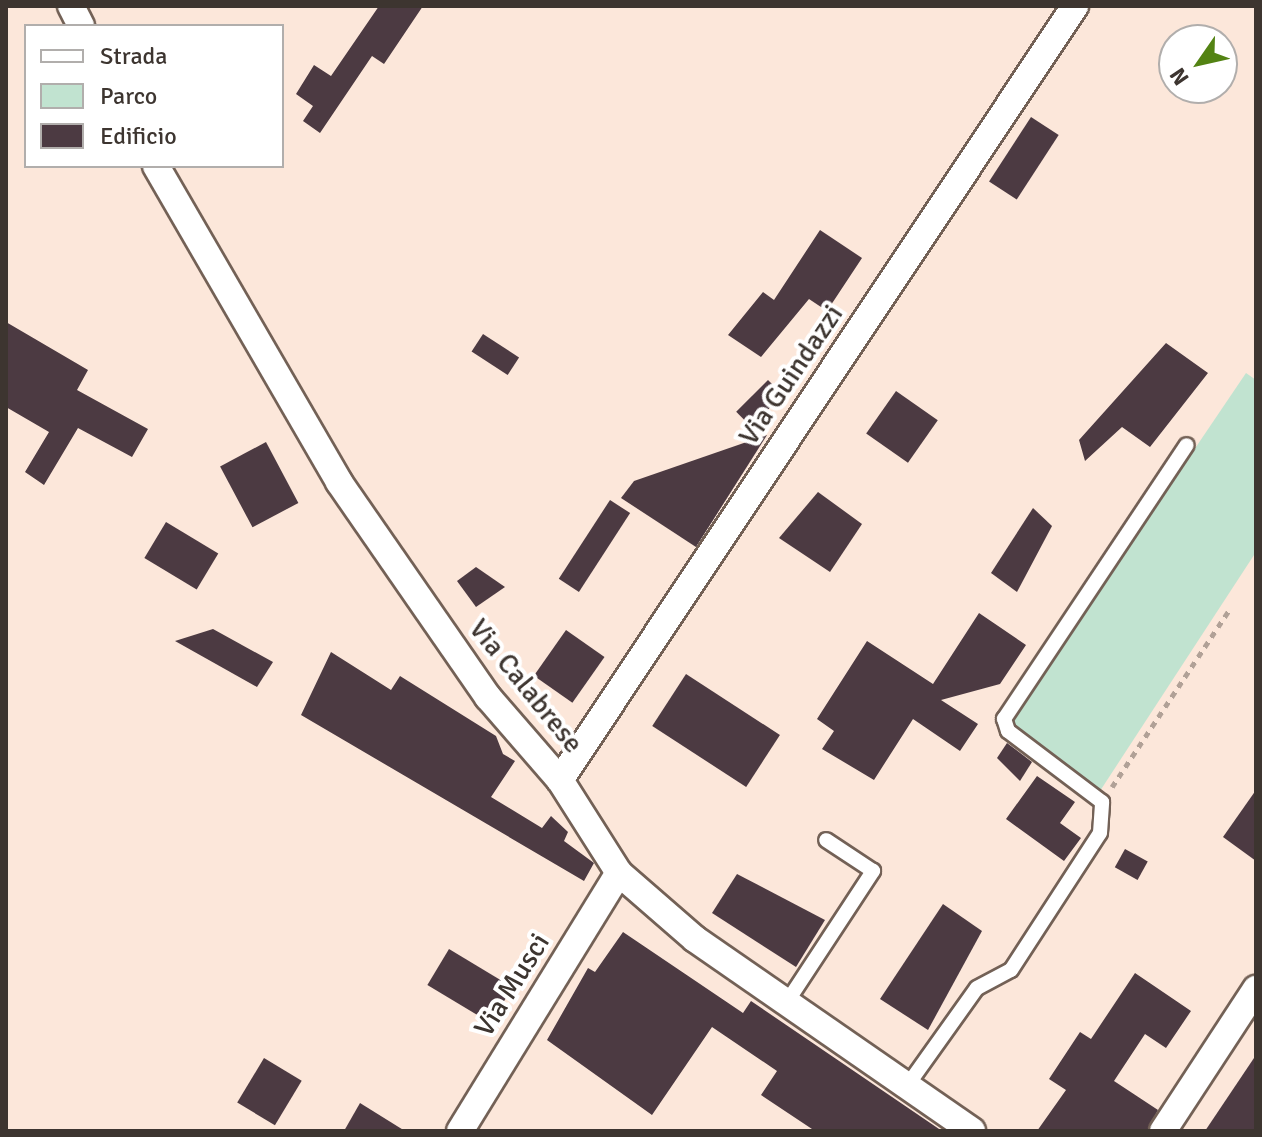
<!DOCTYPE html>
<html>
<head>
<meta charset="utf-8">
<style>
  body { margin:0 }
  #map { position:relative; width:1262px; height:1137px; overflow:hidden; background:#fce7da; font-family:Signika,sans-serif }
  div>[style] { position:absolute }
  .green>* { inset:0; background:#c1e3d0 }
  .building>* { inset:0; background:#4c3a42; transform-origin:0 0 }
  .path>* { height:5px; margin-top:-2.5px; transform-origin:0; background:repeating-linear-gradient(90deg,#b1a197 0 6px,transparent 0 12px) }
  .roads { filter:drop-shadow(2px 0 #736156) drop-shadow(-2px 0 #736156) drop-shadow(0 2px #736156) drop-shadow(0 -2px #736156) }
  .lane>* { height:14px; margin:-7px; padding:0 7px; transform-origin:7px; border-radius:7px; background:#fff }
  .street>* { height:26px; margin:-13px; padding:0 13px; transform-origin:13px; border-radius:13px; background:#fff }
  span { translate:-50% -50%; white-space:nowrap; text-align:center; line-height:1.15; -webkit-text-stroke:8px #fff; paint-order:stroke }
  .street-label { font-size:28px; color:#3d3530 }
  .frame { position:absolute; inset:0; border:8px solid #3d3530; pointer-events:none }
  .legend { position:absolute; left:24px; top:24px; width:260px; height:144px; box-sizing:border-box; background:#fff; border:2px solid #b1aeac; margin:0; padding:10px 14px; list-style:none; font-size:24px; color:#3d3530 }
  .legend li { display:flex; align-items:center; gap:16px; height:40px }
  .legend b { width:40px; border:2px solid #b1aeac }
  .north { position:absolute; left:1158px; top:24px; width:80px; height:80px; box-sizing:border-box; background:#fff; border:2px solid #b1aeac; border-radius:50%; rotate:236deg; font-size:22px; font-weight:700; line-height:32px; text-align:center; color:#3d3530 }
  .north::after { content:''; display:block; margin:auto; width:28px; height:36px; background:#538313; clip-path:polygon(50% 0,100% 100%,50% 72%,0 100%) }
</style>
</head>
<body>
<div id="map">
  <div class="green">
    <i style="clip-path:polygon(1246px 373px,1256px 380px,1256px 552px,1100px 791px,1014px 731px,1012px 719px)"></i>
  </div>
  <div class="building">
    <i style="clip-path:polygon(379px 6px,423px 6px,384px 64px,372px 56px,320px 133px,303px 121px,313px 106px,296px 94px,314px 65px,331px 76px)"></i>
    <i style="left:1031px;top:117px;width:33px;height:77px;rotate:33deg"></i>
    <i style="clip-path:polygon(820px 230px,862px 258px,827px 311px,809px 299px,761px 357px,728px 335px,763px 292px,774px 300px)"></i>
    <i style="clip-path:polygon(6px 322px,88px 370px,77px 390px,148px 429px,132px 457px,78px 428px,44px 485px,25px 472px,49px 432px,6px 407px)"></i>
    <i style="left:483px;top:334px;width:43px;height:21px;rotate:33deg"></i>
    <i style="clip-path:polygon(1166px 343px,1208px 373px,1150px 447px,1122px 427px,1085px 461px,1079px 440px)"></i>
    <i style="left:768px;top:380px;width:21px;height:45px;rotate:45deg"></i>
    <i style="left:896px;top:391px;width:51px;height:52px;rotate:35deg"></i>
    <i style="clip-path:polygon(767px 435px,696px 547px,621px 498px,634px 481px)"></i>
    <i style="left:266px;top:442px;width:69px;height:52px;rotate:62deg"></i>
    <i style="clip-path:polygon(818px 492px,862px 524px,830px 572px,779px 538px)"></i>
    <i style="left:610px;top:500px;width:24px;height:94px;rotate:33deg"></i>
    <i style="clip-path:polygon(1033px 508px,1052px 526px,1017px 592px,991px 573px)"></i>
    <i style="left:166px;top:522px;width:61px;height:42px;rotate:31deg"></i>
    <i style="clip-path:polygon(476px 567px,505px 587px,476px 607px,457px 581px)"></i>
    <i style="clip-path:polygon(979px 613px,1026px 645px,1000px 684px,941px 700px,978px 724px,960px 751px,913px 719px,874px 780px,822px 749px,834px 731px,817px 719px,867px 641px,933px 684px)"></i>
    <i style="clip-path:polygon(213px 629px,273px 662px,257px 687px,175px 641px)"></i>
    <i style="left:566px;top:630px;width:47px;height:56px;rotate:35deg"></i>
    <i style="clip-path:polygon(331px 652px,391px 690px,400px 676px,496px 736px,503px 754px,515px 761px,491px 797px,542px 828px,551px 816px,568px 832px,564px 841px,594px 863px,584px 881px,301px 715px)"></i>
    <i style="left:686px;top:674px;width:112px;height:62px;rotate:33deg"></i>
    <i style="clip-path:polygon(1007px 743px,1032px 762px,1020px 781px,997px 758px)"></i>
    <i style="clip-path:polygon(1037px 776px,1075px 802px,1060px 823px,1081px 838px,1064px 861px,1006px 819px)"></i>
    <i style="clip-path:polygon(1256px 790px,1256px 861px,1223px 837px)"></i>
    <i style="left:1125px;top:849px;width:26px;height:21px;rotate:29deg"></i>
    <i style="clip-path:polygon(737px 874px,825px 920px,796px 967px,712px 913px)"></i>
    <i style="clip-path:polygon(943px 904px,982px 931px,928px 1030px,880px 999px)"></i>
    <i style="clip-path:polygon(623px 932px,743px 1013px,751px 1001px,942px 1131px,815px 1131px,761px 1095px,777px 1071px,712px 1027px,652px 1115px,547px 1040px,588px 968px,595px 972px)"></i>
    <i style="left:449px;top:949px;width:74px;height:42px;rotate:31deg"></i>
    <i style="clip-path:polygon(1135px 973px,1191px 1011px,1166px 1048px,1145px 1034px,1114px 1081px,1158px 1110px,1147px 1131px,1037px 1131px,1066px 1090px,1049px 1079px,1080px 1032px,1091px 1039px)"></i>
    <i style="clip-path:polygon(1256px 1055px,1256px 1131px,1205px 1131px)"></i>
    <i style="left:264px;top:1058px;width:44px;height:52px;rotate:31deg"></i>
    <i style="clip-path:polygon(360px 1103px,405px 1131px,344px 1131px)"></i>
  </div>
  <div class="path">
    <i style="left:1112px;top:787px;width:214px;rotate:-56.5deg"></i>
  </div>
  <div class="roads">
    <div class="lane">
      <i style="left:787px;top:1002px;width:157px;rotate:-56.7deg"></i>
      <i style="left:873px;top:871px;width:56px;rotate:-146.6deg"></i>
      <i style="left:907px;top:1086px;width:120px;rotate:-54.5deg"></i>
      <i style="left:977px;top:988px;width:38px;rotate:-28deg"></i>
      <i style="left:1011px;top:970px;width:163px;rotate:-57deg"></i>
      <i style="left:1100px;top:833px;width:31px;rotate:-86deg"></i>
      <i style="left:1102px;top:802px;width:118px;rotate:-142.9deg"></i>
      <i style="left:1008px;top:731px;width:13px;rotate:-108deg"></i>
      <i style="left:1004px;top:719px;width:329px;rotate:-56.3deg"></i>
    </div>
    <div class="street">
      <i style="left:71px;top:6px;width:22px;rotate:63deg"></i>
      <i style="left:156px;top:166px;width:365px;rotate:59.9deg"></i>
      <i style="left:339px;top:482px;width:262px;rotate:55.3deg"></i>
      <i style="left:488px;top:697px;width:110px;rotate:49.1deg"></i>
      <i style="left:560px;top:780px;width:110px;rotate:57.6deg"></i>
      <i style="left:619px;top:873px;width:101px;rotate:41deg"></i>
      <i style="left:695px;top:939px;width:337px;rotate:34.7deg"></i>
      <i style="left:560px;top:780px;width:930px;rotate:-56.36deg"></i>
      <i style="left:460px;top:1131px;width:303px;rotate:-58.4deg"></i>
      <i style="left:1163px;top:1131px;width:170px;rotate:-56.8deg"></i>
    </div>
  </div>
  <div class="street-label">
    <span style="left:791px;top:375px;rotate:-56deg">Via Guindazzi</span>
    <span style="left:526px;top:686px;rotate:51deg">Via Calabrese</span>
    <span style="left:512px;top:985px;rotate:-58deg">Via Musci</span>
  </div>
  <div class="frame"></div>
  <ul class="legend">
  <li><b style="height:10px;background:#fff"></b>Strada</li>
  <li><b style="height:22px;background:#c1e3d0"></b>Parco</li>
  <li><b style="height:22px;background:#4c3a42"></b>Edificio</li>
  </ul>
  <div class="north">N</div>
</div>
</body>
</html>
